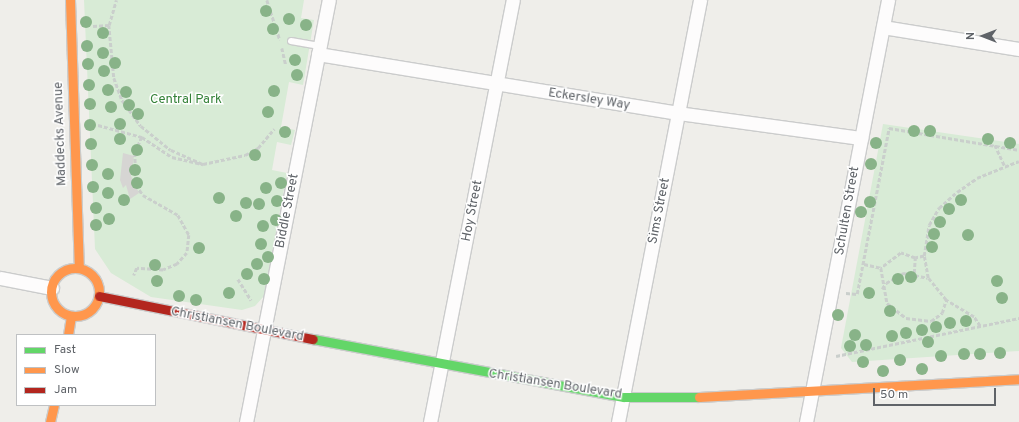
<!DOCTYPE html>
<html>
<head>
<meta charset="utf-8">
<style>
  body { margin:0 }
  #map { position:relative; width:1019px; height:422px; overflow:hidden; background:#efeeea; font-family:Overpass,sans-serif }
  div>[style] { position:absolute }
  .green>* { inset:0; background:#d8ebd6 }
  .building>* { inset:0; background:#d6d5d3 }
  .path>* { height:2.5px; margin-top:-1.25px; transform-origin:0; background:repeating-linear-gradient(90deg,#cacfcc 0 4px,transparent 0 6px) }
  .roads { filter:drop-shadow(1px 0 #cbcccc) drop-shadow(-1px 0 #cbcccc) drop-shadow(0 1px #cbcccc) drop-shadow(0 -1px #cbcccc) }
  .lane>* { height:6px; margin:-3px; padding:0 3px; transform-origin:3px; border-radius:3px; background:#fdfcfc }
  .street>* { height:13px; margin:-6.5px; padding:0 6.5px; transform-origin:6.5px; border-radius:6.5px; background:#fdfcfc }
  .fast>* { height:9px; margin:-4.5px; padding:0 4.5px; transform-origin:4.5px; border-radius:4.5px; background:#63d668 }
  .slow>* { height:9px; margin:-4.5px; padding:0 4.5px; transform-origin:4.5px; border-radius:4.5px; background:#ff974d }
  .slow>.ring { margin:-4.5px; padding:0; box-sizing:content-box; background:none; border:9px solid #ff974d; border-radius:50% }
  .jam>* { height:9px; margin:-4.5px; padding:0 4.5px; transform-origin:4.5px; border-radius:4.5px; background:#b3261e }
  .trees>* { width:12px; height:12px; margin:-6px; border-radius:50%; background:#88b388 }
  span { translate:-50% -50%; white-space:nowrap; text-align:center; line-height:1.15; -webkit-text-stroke:3px #fff; paint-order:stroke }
  .park-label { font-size:13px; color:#348238 }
  .street-label { font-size:13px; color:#5f6368 }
  .legend { position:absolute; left:16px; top:334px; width:140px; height:72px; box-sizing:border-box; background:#fff; border:1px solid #bfc1c3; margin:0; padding:5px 7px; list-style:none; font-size:12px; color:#5f6368 }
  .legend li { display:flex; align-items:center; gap:8px; height:20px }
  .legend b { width:20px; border:1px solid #bfc1c3 }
  .north { position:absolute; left:963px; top:16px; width:40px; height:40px; -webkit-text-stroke:3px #fff; paint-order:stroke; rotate:270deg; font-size:11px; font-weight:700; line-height:16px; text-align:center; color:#5f6368 }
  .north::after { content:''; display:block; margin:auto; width:14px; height:18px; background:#5f6368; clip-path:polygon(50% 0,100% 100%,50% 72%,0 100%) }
  .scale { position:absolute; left:873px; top:388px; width:123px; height:18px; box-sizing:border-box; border:2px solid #5f6368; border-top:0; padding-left:5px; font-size:12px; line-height:14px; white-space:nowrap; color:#5f6368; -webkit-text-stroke:3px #fff; paint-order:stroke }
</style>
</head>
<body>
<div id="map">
  <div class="green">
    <i style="clip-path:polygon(84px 0,304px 0,301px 18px,314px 20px,303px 85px,289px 82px,281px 127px,295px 130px,291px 145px,277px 142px,272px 170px,287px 173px,264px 296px,255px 306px,242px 310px,151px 297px,111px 273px,95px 249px)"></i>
    <i style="clip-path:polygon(883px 124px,1019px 144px,1019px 351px,852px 362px,841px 348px)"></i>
  </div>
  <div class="building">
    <i style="clip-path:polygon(123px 153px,134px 156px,131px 176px,139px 193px,130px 199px,126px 185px,123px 188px,120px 180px)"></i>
  </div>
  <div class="path">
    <i style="left:267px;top:0;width:42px;rotate:72deg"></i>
    <i style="left:109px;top:25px;width:26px;rotate:-74deg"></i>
    <i style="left:93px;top:26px;width:16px;rotate:-4deg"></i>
    <i style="left:109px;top:25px;width:53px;rotate:84.6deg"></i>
    <i style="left:114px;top:78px;width:23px;rotate:70deg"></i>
    <i style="left:122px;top:100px;width:32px;rotate:54deg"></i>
    <i style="left:141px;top:126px;width:38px;rotate:39deg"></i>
    <i style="left:171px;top:150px;width:35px;rotate:24deg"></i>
    <i style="left:282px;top:48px;width:17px;rotate:77deg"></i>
    <i style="left:98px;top:125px;width:46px;rotate:15.3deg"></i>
    <i style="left:142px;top:137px;width:17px;rotate:114deg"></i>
    <i style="left:135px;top:153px;width:32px;rotate:88deg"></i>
    <i style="left:136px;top:185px;width:12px;rotate:55deg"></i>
    <i style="left:143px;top:195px;width:40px;rotate:29.7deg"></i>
    <i style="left:178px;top:215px;width:23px;rotate:61deg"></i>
    <i style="left:189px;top:235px;width:18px;rotate:96deg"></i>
    <i style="left:187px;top:253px;width:15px;rotate:132deg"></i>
    <i style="left:177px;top:264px;width:15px;rotate:157deg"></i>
    <i style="left:163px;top:270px;width:26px;rotate:-176deg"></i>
    <i style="left:137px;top:268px;width:8px;rotate:113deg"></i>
    <i style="left:142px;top:137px;width:36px;rotate:34deg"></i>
    <i style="left:172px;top:157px;width:32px;rotate:13deg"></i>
    <i style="left:203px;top:164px;width:43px;rotate:-12.1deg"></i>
    <i style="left:245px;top:155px;width:15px;rotate:-28deg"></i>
    <i style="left:258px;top:148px;width:25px;rotate:-50deg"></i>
    <i style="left:995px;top:145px;width:23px;rotate:65deg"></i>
    <i style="left:924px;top:256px;width:9px;rotate:167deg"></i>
    <i style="left:915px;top:258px;width:15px;rotate:-160deg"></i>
    <i style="left:901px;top:253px;width:25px;rotate:143deg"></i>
    <i style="left:881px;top:268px;width:36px;rotate:80deg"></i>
    <i style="left:887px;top:303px;width:24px;rotate:38deg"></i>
    <i style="left:906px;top:318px;width:25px;rotate:7deg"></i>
    <i style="left:931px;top:321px;width:14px;rotate:-36deg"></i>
    <i style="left:942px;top:313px;width:14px;rotate:-73deg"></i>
    <i style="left:864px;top:264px;width:17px;rotate:13deg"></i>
    <i style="left:914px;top:273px;width:15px;rotate:-86deg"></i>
    <i style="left:238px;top:279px;width:25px;rotate:58deg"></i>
    <i style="left:882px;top:289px;width:7px;rotate:-56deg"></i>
    <i style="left:886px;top:283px;width:20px;rotate:-30deg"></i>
    <i style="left:903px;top:273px;width:25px;rotate:11deg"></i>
    <i style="left:846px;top:293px;width:11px;rotate:5deg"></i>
    <i style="left:857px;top:294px;width:169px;rotate:-79.1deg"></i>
    <i style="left:889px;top:128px;width:132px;rotate:9.6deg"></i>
    <i style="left:980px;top:326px;width:11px;rotate:-124deg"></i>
    <i style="left:974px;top:317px;width:33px;rotate:-149deg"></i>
    <i style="left:946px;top:300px;width:28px;rotate:-129deg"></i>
    <i style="left:928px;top:278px;width:22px;rotate:-100deg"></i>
    <i style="left:924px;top:256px;width:31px;rotate:-81deg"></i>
    <i style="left:929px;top:225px;width:20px;rotate:-60deg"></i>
    <i style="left:939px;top:208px;width:24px;rotate:-42deg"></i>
    <i style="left:957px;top:192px;width:24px;rotate:-35deg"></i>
    <i style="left:977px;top:178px;width:45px;rotate:-22deg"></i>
    <i style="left:836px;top:356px;width:187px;rotate:-11.7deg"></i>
  </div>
  <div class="roads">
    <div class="lane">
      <i style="left:291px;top:41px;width:29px;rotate:10deg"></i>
    </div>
    <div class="street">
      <i style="left:883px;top:27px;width:138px;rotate:9.2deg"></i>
      <i style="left:318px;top:54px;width:365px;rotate:9.3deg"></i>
      <i style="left:678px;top:113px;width:185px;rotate:7.8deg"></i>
      <i style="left:0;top:278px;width:53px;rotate:10.9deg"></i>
      <i style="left:246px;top:422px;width:430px;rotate:-78.9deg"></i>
      <i style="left:430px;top:422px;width:430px;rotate:-78.9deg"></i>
      <i style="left:618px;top:422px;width:430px;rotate:-79deg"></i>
      <i style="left:806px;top:422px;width:430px;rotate:-79deg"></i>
    </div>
    <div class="fast">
      <i style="left:313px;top:339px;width:316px;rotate:10.6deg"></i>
      <i style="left:624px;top:397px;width:75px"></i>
    </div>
    <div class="slow">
      <i style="left:70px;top:0;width:268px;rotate:88.1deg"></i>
      <i class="ring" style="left:51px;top:268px;width:39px;height:39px"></i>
      <i style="left:68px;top:335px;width:19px;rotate:-81deg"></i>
      <i style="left:699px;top:397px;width:321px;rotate:-3.2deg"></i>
      <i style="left:50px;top:422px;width:17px;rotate:-77deg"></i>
    </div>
    <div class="jam">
      <i style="left:99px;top:296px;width:218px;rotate:11.4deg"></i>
    </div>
  </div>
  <div class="trees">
    <i style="left:266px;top:11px"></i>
    <i style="left:289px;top:19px"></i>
    <i style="left:86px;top:22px"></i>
    <i style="left:306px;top:25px"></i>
    <i style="left:273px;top:29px"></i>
    <i style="left:103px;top:33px"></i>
    <i style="left:87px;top:46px"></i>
    <i style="left:103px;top:53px"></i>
    <i style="left:295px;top:60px"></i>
    <i style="left:115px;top:63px"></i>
    <i style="left:88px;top:64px"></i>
    <i style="left:104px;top:71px"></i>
    <i style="left:297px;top:75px"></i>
    <i style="left:89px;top:85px"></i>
    <i style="left:108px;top:90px"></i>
    <i style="left:274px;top:91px"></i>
    <i style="left:126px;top:92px"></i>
    <i style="left:90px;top:104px"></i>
    <i style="left:129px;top:105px"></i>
    <i style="left:111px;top:107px"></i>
    <i style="left:268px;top:112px"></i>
    <i style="left:138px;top:114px"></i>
    <i style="left:120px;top:124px"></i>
    <i style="left:90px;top:125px"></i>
    <i style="left:914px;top:131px"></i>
    <i style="left:930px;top:131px"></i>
    <i style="left:285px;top:132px"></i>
    <i style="left:120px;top:139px"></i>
    <i style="left:988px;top:139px"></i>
    <i style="left:876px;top:143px"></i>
    <i style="left:1010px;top:143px"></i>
    <i style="left:91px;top:144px"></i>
    <i style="left:137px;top:150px"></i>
    <i style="left:255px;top:155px"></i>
    <i style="left:871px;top:164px"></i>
    <i style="left:92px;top:165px"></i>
    <i style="left:135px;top:170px"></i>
    <i style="left:108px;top:174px"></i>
    <i style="left:137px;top:183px"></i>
    <i style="left:281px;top:183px"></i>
    <i style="left:93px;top:187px"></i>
    <i style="left:266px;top:188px"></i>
    <i style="left:108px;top:193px"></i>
    <i style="left:219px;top:198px"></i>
    <i style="left:124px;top:200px"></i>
    <i style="left:961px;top:200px"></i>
    <i style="left:277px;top:201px"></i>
    <i style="left:870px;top:202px"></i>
    <i style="left:246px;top:203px"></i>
    <i style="left:259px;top:204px"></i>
    <i style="left:96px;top:208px"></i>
    <i style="left:949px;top:209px"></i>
    <i style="left:861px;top:212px"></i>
    <i style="left:236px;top:216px"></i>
    <i style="left:109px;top:219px"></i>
    <i style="left:276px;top:220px"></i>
    <i style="left:940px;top:222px"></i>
    <i style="left:96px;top:225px"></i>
    <i style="left:263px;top:226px"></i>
    <i style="left:934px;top:234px"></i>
    <i style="left:968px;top:235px"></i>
    <i style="left:261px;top:244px"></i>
    <i style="left:932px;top:247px"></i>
    <i style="left:199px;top:248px"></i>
    <i style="left:268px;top:257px"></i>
    <i style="left:257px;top:264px"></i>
    <i style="left:155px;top:265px"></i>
    <i style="left:247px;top:274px"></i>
    <i style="left:911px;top:277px"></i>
    <i style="left:264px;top:279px"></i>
    <i style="left:898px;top:279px"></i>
    <i style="left:157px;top:281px"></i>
    <i style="left:997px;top:281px"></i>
    <i style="left:229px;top:293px"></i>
    <i style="left:869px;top:293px"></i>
    <i style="left:179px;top:296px"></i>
    <i style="left:1002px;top:298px"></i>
    <i style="left:196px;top:300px"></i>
    <i style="left:890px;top:311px"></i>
    <i style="left:838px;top:315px"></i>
    <i style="left:966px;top:321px"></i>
    <i style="left:950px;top:323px"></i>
    <i style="left:936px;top:327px"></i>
    <i style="left:922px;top:330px"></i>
    <i style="left:906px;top:333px"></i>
    <i style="left:855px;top:335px"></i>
    <i style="left:892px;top:336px"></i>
    <i style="left:928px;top:342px"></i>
    <i style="left:866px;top:345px"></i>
    <i style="left:850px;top:346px"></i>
    <i style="left:1000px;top:353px"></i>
    <i style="left:964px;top:354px"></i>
    <i style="left:980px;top:354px"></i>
    <i style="left:941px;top:356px"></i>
    <i style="left:900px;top:360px"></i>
    <i style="left:863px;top:362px"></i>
    <i style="left:922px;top:369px"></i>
    <i style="left:883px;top:371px"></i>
  </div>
  <div class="park-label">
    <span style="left:186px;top:100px">Central Park</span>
  </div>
  <div class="street-label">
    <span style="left:589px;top:100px;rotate:9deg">Eckersley Way</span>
    <span style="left:61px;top:134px;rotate:-92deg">Maddecks Avenue</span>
    <span style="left:288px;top:211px;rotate:-79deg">Biddle Street</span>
    <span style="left:473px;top:211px;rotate:-79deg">Hoy Street</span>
    <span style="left:660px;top:211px;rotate:-79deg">Sims Street</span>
    <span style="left:848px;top:211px;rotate:-80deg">Schulten Street</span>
    <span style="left:237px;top:325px;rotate:11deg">Christiansen Boulevard</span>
    <span style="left:555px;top:385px;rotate:9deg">Christiansen Boulevard</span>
  </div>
  <ul class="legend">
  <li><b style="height:5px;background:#63d668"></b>Fast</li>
  <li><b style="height:5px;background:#ff974d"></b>Slow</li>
  <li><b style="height:5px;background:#b3261e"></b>Jam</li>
  </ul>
  <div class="north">N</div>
  <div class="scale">50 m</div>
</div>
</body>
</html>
